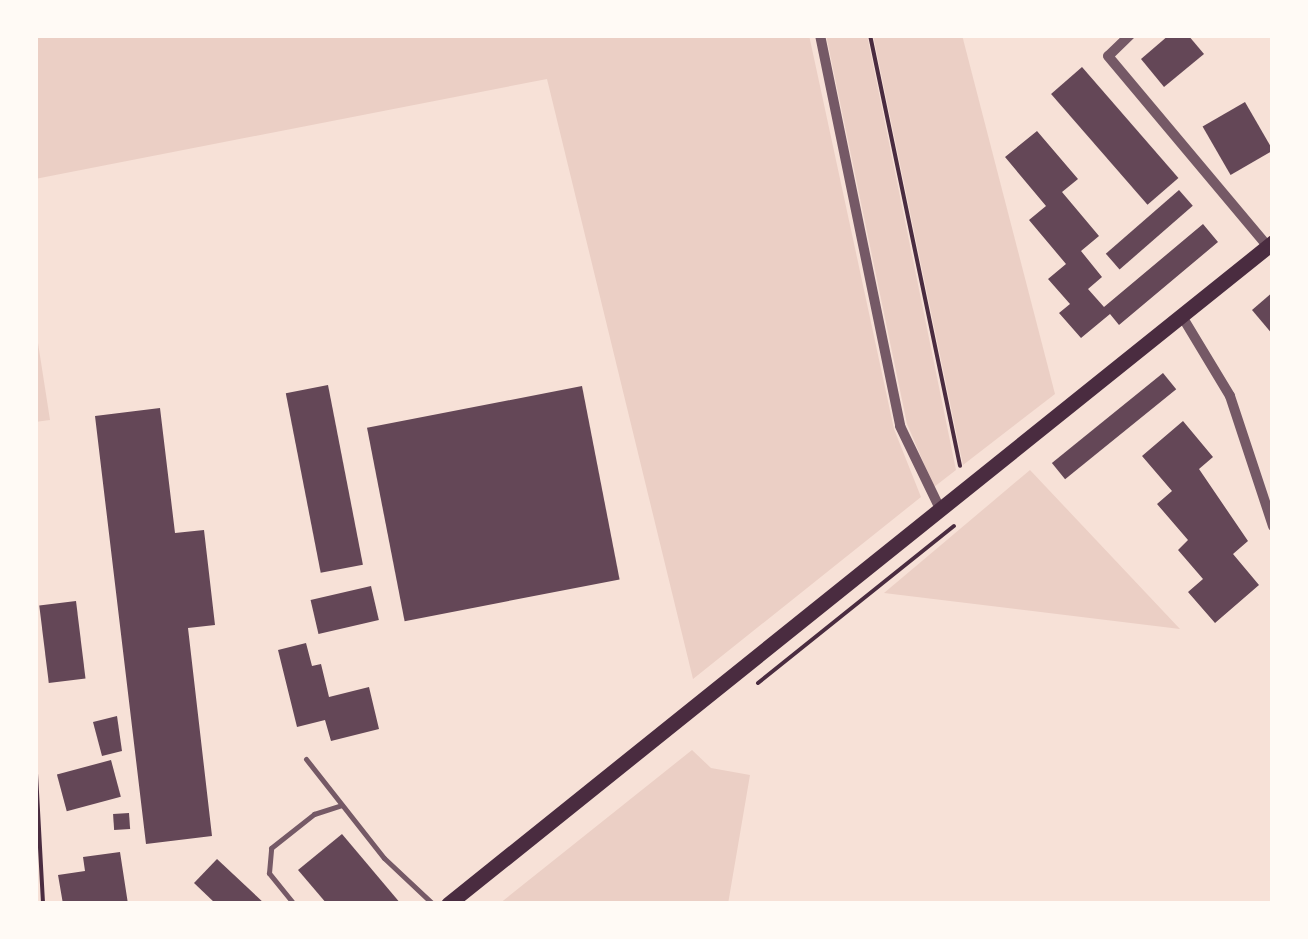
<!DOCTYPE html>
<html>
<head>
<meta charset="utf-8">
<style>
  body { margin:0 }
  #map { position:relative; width:1308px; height:939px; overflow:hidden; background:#f7e1d7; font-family:Cabin,sans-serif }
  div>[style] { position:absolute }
  .green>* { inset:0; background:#ebcfc5 }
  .building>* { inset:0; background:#644757; transform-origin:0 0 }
  .path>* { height:4px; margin:-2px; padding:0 2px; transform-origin:2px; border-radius:2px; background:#4a2c40 }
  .service>* { height:5px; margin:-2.5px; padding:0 2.5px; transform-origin:2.5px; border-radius:2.5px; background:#755966 }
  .minor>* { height:10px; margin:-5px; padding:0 5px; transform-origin:5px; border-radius:5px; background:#755966 }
  .secondary>* { height:15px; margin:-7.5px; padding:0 7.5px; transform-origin:7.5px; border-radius:7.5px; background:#4a2c40 }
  span { translate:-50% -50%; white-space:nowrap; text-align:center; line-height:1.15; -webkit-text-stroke:10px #fffaf5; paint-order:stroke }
  .frame { position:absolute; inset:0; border:38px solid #fffaf5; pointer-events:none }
</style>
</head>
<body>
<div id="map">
  <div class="green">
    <i style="clip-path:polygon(35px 35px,809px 35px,894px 429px,921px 497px,693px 679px,547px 79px,35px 179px)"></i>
    <i style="clip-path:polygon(826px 35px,867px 35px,956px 470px,934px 487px,907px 424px)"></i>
    <i style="clip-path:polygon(873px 35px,962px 35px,1055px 394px,963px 465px)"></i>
    <i style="clip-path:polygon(35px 324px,50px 420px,35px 422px)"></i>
    <i style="clip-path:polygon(1030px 470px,1180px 629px,884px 593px)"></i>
    <i style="clip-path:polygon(692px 750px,711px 768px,750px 775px,728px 904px,499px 904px)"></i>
  </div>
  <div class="building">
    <i style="clip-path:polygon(1169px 35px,1188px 35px,1204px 54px,1164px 87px,1141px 59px)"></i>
    <i style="left:1082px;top:67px;width:147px;height:41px;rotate:49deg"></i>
    <i style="left:1245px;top:102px;width:56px;height:49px;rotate:60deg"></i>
    <i style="clip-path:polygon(1037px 131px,1078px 179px,1062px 192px,1099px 236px,1081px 251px,1102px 277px,1088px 289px,1104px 307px,1203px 224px,1218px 242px,1119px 325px,1110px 314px,1081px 338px,1059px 313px,1070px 304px,1048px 279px,1066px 264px,1029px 220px,1046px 206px,1005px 157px)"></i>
    <i style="left:1179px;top:190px;width:21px;height:97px;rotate:49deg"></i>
    <i style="clip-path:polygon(1273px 292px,1273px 335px,1252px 310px)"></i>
    <i style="left:1163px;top:373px;width:21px;height:143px;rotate:51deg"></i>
    <i style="left:328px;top:385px;width:183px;height:43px;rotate:79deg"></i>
    <i style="left:582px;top:386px;width:197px;height:219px;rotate:79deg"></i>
    <i style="clip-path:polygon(160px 408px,175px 533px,204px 530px,215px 625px,188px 628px,212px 836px,146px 844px,95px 416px)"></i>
    <i style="clip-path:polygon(1183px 421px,1213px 457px,1199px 469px,1248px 541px,1233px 554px,1259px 585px,1215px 623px,1188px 592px,1203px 579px,1178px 550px,1188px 540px,1157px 504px,1172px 491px,1142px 456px)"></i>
    <i style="left:371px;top:586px;width:35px;height:62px;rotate:77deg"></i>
    <i style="left:76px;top:601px;width:78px;height:37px;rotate:83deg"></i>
    <i style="clip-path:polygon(306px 643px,312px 666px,321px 664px,329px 697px,369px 687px,379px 729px,331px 741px,325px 720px,297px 727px,278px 650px)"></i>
    <i style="clip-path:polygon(117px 716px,122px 751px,102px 756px,93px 722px)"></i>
    <i style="left:111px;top:760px;width:38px;height:56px;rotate:75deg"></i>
    <i style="left:129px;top:813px;width:16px;height:16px;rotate:86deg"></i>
    <i style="clip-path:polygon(342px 834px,401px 904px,327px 904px,298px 870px)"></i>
    <i style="clip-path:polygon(120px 852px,128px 904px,63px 904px,58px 875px,85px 871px,83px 857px)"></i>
    <i style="clip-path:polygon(217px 859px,265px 904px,216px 904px,194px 883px)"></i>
  </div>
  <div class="path">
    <i style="left:870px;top:35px;width:440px;rotate:78.2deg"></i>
    <i style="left:758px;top:683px;width:251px;rotate:-38.7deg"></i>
    <i style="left:35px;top:755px;width:149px;rotate:86.9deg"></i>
  </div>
  <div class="service">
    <i style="left:306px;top:759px;width:126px;rotate:51.8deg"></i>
    <i style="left:384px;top:858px;width:67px;rotate:43.2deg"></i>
    <i style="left:294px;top:904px;width:40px;rotate:-129deg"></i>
    <i style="left:269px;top:873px;width:25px;rotate:-85deg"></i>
    <i style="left:271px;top:848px;width:55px;rotate:-38.3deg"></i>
    <i style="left:314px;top:814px;width:29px;rotate:-18deg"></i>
  </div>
  <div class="minor">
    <i style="left:820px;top:35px;width:399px;rotate:78.4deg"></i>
    <i style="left:900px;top:426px;width:94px;rotate:64.2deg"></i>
    <i style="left:1130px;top:35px;width:30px;rotate:136deg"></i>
    <i style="left:1108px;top:56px;width:249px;rotate:50deg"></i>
    <i style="left:1183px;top:318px;width:91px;rotate:58.9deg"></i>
    <i style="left:1230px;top:396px;width:137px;rotate:71.7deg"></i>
  </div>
  <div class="secondary">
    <i style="left:448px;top:904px;width:1058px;rotate:-38.74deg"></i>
  </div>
  <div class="frame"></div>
</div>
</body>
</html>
